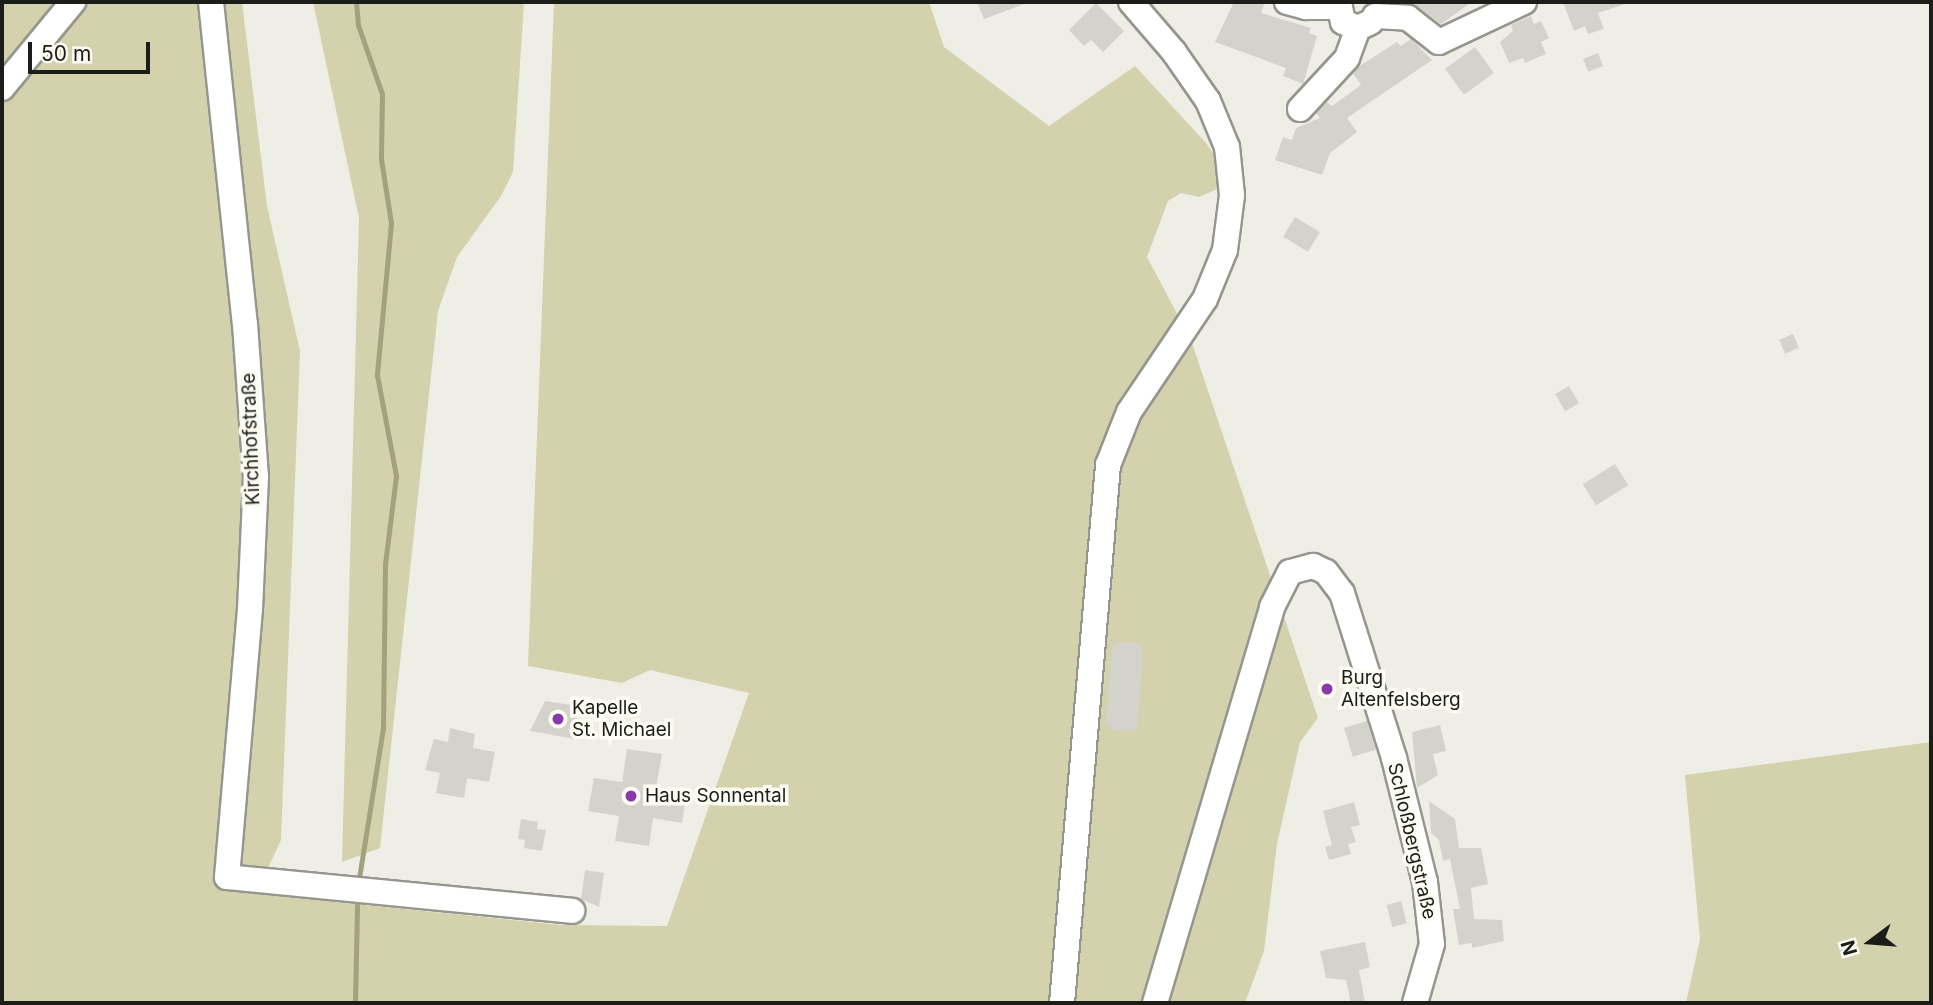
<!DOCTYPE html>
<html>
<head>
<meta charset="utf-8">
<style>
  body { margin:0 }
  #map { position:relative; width:1933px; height:1005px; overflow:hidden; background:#efeee6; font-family:Inter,sans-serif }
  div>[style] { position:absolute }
  .green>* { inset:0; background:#d4d1ad }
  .stream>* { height:5px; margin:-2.5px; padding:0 2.5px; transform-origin:2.5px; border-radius:2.5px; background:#a4a17e }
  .building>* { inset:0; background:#d3d3cb; transform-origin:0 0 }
  .roads { filter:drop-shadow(2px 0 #96968e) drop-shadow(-2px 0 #96968e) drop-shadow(0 2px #96968e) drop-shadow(0 -2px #96968e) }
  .minor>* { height:24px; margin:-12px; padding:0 12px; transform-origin:12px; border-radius:12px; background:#fff }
  .dots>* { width:19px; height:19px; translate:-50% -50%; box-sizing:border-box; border:4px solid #fcfcf3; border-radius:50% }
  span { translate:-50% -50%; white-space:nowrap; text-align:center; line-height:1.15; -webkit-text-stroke:7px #fcfcf3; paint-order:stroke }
  .street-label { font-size:19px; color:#1c1c19 }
  .poi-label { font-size:19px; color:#1c1c19 }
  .left { translate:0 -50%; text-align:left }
  .frame { position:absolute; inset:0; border:4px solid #1c1c19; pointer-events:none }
  .north { position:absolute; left:1835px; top:907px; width:70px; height:70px; -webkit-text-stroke:5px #fcfcf3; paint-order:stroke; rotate:254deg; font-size:19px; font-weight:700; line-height:28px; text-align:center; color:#1c1c19 }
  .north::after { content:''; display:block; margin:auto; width:24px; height:32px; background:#1c1c19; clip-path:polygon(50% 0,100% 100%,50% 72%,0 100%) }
  .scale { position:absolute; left:28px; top:42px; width:122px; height:32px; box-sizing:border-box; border:4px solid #1c1c19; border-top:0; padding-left:9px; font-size:21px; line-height:24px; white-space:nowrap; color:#1c1c19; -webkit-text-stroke:5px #fcfcf3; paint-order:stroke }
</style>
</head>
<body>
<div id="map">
  <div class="green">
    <i style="clip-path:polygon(2px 2px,242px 2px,267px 206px,300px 351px,281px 840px,256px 894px,561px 925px,667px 926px,749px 693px,650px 670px,622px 683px,528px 666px,554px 2px,929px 2px,944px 47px,1049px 126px,1135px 66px,1206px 143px,1233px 182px,1199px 197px,1181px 193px,1168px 201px,1147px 257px,1191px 340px,1318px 718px,1300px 742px,1277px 844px,1264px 951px,1245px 1003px,2px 1003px)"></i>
    <i style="clip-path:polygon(313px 2px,524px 2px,513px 172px,501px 196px,457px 257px,438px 311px,380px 848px,342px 862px,359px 218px)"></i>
    <i style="clip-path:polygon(1931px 742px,1931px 1003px,1686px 1003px,1700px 939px,1685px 775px)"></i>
  </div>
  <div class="stream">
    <i style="left:356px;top:2px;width:23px;rotate:85deg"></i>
    <i style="left:358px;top:25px;width:73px;rotate:70.8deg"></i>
    <i style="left:382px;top:94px;width:65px;rotate:90.9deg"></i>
    <i style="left:381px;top:159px;width:65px;rotate:81.1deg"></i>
    <i style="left:391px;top:223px;width:153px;rotate:95.3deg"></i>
    <i style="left:377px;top:375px;width:103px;rotate:79.3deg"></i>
    <i style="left:396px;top:476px;width:89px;rotate:97.1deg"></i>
    <i style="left:385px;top:564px;width:164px;rotate:90.7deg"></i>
    <i style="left:383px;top:728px;width:152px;rotate:99.1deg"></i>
    <i style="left:355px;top:1003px;width:98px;rotate:-88.8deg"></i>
  </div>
  <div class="building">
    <i style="clip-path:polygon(977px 2px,1027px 2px,1027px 3px,984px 19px)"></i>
    <i style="clip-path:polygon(1234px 2px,1265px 2px,1261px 13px,1311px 28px,1309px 33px,1317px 36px,1303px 84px,1283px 76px,1286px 68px,1215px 42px)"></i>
    <i style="clip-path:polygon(1420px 2px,1472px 2px,1441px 24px,1415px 5px)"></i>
    <i style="clip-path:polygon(1563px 2px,1625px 2px,1625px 4px,1598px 13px,1604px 29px,1588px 34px,1585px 26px,1574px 31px)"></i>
    <i style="clip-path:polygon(1096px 3px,1124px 31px,1103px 52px,1091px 40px,1084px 46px,1069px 30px)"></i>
    <i style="clip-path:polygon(1531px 16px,1534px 24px,1541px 21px,1549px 38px,1541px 42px,1546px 54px,1525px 63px,1523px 58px,1509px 63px,1500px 42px,1513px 31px,1511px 25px)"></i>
    <i style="clip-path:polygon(1411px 39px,1432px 60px,1347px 118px,1357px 132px,1330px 153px,1322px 175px,1275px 160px,1283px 137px,1292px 140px,1296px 128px,1320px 118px,1316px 113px,1327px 102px,1332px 106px,1361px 85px,1353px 73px,1358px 67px,1397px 42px,1401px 46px)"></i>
    <i style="left:1475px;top:47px;width:32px;height:37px;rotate:54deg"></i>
    <i style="left:1598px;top:53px;width:14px;height:16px;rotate:69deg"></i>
    <i style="left:1295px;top:217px;width:29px;height:23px;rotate:31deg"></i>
    <i style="left:1793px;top:334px;width:15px;height:15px;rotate:67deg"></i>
    <i style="left:1569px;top:386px;width:20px;height:16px;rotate:60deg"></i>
    <i style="left:1615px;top:464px;width:25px;height:38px;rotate:58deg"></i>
    <i style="clip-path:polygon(1117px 642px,1137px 642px,1143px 649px,1138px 726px,1134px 732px,1112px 730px,1106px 723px,1112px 648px)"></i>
    <i style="clip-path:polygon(545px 701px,578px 706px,581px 740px,530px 731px)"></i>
    <i style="left:1367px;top:721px;width:30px;height:24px;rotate:73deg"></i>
    <i style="clip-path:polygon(1440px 725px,1446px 751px,1433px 754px,1438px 775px,1417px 788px,1412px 732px)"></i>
    <i style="clip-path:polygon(450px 728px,475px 734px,473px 748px,495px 752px,489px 782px,467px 778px,464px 798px,436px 793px,440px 773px,425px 770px,434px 739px,448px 742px)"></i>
    <i style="clip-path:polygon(627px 749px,662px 754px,655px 793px,686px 798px,682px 823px,653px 818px,649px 846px,615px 841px,619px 816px,588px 811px,594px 778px,622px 782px)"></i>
    <i style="clip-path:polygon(1429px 801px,1455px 819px,1459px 848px,1481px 848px,1488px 884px,1471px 888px,1474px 919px,1502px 920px,1504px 941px,1472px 948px,1472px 943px,1459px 945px,1453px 909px,1460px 909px,1450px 859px,1443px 861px,1439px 840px,1431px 833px)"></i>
    <i style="clip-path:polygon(1354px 802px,1360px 825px,1351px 827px,1356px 842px,1348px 844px,1351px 854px,1329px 860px,1325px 847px,1332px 845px,1323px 811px)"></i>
    <i style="clip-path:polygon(521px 819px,538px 822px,537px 829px,546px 830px,542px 851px,524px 848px,525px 840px,518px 839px)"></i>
    <i style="clip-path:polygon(585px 870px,604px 873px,599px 907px,581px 899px)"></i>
    <i style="left:1401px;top:901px;width:23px;height:15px;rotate:75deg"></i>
    <i style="clip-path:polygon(1365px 942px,1370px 967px,1359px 970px,1365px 1002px,1351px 1003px,1346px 980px,1326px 978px,1320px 951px)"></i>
  </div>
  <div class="roads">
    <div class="minor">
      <i style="left:211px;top:2px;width:324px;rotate:84deg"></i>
      <i style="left:245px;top:324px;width:153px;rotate:85.9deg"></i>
      <i style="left:256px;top:477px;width:132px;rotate:92.6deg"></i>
      <i style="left:250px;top:609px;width:269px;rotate:94.9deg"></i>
      <i style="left:227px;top:877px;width:347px;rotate:5.6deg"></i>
      <i style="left:1287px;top:2px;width:20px;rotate:15deg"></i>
      <i style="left:1306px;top:7px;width:31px"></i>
      <i style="left:1339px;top:2px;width:20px;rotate:79deg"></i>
      <i style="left:1343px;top:22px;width:16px;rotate:22deg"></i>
      <i style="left:1358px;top:28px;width:14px;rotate:-25deg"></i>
      <i style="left:1375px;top:16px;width:33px;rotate:3deg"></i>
      <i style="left:1408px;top:18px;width:39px;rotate:38deg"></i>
      <i style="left:1439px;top:42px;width:94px;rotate:-25.2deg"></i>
      <i style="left:2px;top:88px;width:112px;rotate:-50.5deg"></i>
      <i style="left:1300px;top:109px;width:69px;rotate:-47.3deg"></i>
      <i style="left:1347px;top:58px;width:32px;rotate:-70deg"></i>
      <i style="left:1062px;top:1003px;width:540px;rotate:-85.11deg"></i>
      <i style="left:1108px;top:465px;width:57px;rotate:-68.4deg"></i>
      <i style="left:1129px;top:412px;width:136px;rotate:-56.1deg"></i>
      <i style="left:1205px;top:299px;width:53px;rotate:-67.8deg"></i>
      <i style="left:1225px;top:250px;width:55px;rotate:-82.7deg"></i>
      <i style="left:1232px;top:195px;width:48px;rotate:-95.9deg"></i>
      <i style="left:1227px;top:147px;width:50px;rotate:-112.4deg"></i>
      <i style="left:1208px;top:101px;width:60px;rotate:-124.8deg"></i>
      <i style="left:1174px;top:52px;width:66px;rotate:-130.7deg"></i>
      <i style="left:1155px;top:1003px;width:413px;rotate:-73.5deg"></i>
      <i style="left:1272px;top:607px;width:39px;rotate:-63deg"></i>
      <i style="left:1290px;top:572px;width:24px;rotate:-15deg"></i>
      <i style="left:1313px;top:566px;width:14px;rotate:25deg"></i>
      <i style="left:1326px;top:572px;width:26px;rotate:53deg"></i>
      <i style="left:1342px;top:593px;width:173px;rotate:72.5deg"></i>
      <i style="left:1394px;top:758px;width:128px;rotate:76deg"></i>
      <i style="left:1425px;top:882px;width:62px;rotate:83.6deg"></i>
      <i style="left:1432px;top:944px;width:61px;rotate:106.1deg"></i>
    </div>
  </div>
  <div class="dots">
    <i style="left:1327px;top:689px;background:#893aaa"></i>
    <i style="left:558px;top:719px;background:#893aaa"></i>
    <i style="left:631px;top:796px;background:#893aaa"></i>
  </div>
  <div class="street-label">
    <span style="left:251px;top:439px;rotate:-92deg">Kirchhofstraße</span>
    <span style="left:1412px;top:841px;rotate:77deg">Schloßbergstraße</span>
  </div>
  <div class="poi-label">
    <span class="left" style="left:1341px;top:689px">Burg<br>Altenfelsberg</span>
    <span class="left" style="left:572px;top:719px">Kapelle<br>St. Michael</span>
    <span class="left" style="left:645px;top:796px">Haus Sonnental</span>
  </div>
  <div class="frame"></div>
  <div class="north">N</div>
  <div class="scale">50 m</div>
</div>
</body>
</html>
